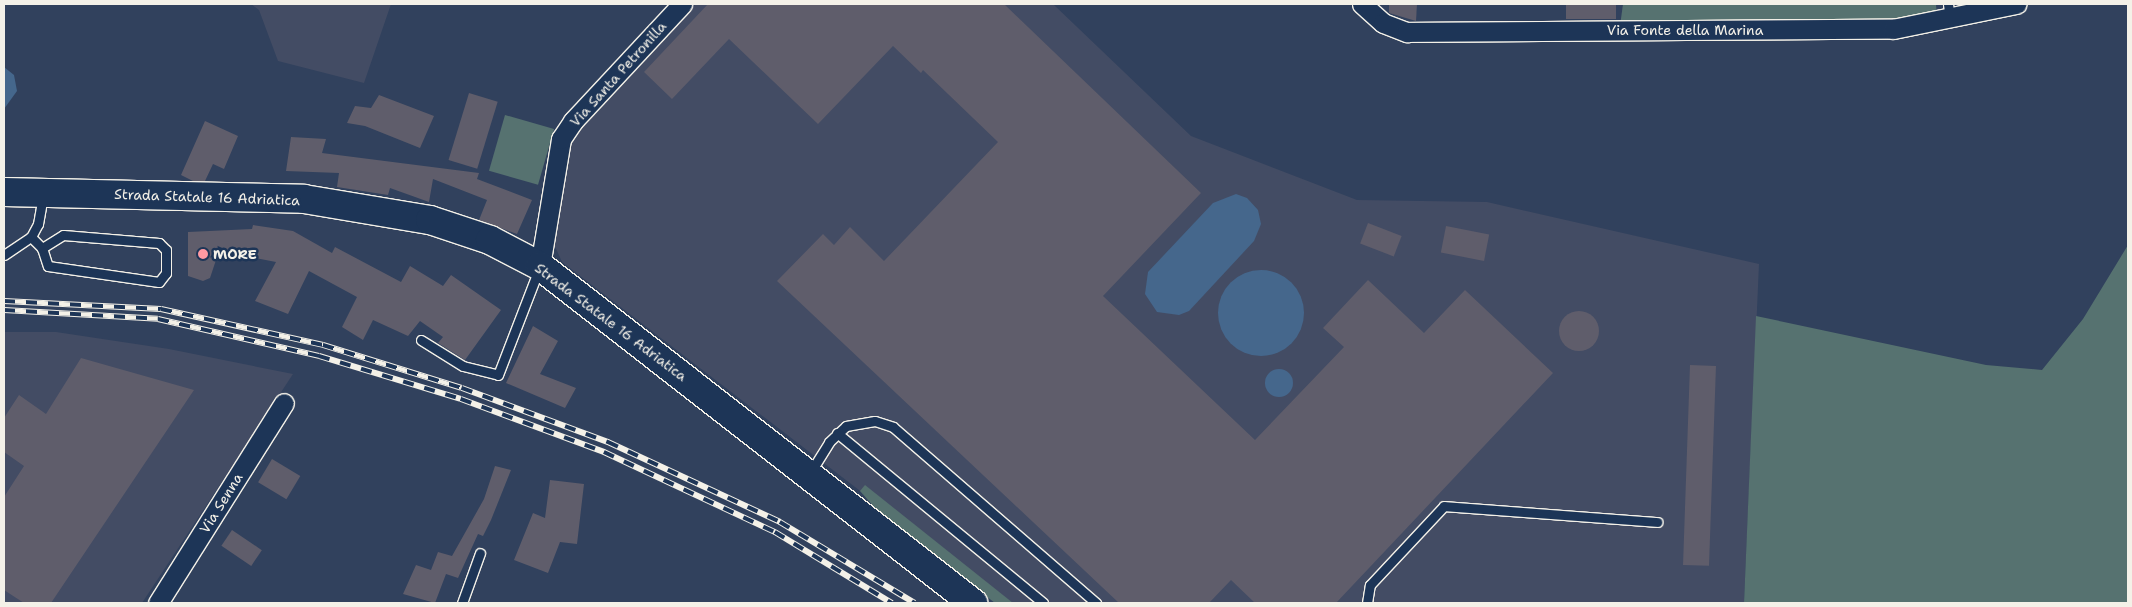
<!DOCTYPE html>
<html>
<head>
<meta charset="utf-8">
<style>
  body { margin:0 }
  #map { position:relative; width:2132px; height:607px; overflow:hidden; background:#31415d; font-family:"Shantell Sans",sans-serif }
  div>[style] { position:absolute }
  .built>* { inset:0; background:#434c64 }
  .green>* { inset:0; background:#567270; transform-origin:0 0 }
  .water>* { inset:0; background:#45678c }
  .round { border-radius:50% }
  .building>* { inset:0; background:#5f5d6b; transform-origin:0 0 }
  .roads { filter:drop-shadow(1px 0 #f4f1e8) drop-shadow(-1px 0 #f4f1e8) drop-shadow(0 1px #f4f1e8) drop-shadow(0 -1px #f4f1e8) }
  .lane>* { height:9px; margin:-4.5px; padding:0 4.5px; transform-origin:4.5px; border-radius:4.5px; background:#1d3557 }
  .street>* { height:19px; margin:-9.5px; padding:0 9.5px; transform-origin:9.5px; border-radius:9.5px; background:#1d3557 }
  .primary>* { height:28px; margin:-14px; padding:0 14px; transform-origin:14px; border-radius:14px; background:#1d3557 }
  .rail>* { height:5.5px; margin-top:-2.75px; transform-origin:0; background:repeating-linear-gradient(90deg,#1d3557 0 11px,#f4f1e8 0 22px); box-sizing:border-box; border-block:1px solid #f4f1e8 }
  .dots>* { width:14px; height:14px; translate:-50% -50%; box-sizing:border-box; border:2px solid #1d3557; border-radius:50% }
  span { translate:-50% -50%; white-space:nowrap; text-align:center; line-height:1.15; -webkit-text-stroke:5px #1d3557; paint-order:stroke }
  .street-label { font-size:14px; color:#f4f1e8 }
  .poi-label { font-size:14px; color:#f4f1e8; font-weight:700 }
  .left { translate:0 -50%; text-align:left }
  .frame { position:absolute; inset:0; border:5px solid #f4f1e8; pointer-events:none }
</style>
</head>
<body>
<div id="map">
  <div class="built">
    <i style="clip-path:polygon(251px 4px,391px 4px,364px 83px,278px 61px,259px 10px)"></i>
    <i style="clip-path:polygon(696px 4px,1053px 4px,1191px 136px,1357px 200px,1487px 202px,1759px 264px,1744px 603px,1006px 603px,562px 262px,549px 233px,566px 145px,578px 123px)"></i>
    <i style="clip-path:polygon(4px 332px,56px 332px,169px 349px,293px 374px,142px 603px,4px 603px)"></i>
  </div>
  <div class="green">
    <i style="clip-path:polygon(1623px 4px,1936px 4px,1937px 18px,1887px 26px,1620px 26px)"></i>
    <i style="left:505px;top:115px;width:51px;height:58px;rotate:16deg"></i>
    <i style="clip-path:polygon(2128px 245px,2128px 603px,1744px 603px,1756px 316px,1986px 365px,2042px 370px,2083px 319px)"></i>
    <i style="clip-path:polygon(865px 485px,1013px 603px,995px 603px,883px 517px,860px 491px)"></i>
  </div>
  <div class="water">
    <i style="clip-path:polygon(4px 67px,14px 75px,17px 91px,4px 109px)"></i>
    <i style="clip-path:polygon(1236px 194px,1247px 198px,1258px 210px,1261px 224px,1254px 241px,1189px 311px,1179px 315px,1157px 312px,1145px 294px,1148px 272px,1213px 203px)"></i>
    <i class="round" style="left:1218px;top:270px;width:86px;height:86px"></i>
    <i class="round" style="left:1265px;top:369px;width:28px;height:28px"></i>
  </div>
  <div class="building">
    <i style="clip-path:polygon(708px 4px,1004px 4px,1201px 193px,1103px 296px,1255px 440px,1344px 347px,1323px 328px,1368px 280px,1424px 333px,1465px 290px,1553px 373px,1336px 603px,1255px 603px,1231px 580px,1209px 603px,1119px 603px,777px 281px,823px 234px,834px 245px,850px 227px,884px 261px,998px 142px,923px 70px,921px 73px,893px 46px,818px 124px,729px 39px,672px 99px,644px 72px)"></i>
    <i style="clip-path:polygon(1389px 4px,1417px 4px,1416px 21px,1389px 13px)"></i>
    <i style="left:1566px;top:4px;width:50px;height:15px"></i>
    <i style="left:469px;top:93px;width:30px;height:70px;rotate:17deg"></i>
    <i style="clip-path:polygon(379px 95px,434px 116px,420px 148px,365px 126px,347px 123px,355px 106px,371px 108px)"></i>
    <i style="clip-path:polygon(205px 121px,238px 136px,224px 169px,213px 164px,205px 181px,193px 181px,181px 175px)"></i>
    <i style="clip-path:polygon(291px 137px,326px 139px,322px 153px,479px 173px,477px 179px,532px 200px,517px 234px,479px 220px,487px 200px,433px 179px,429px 202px,390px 188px,388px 195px,337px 187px,339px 173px,286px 171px)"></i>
    <i style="left:1368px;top:223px;width:36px;height:22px;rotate:21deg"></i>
    <i style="clip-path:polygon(253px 225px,293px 231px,332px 253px,335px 247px,401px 282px,410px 266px,443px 286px,451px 275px,501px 310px,465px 360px,438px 343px,443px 337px,420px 321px,408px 336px,373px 320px,363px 340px,342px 327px,357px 297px,309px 271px,288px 314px,255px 301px,276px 262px,219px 251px,210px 278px,203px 281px,188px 276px,188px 232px,252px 229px)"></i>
    <i style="left:1446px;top:226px;width:44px;height:27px;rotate:11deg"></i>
    <i class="round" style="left:1559px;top:311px;width:40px;height:40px"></i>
    <i style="clip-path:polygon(533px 326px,558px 341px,540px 374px,576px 388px,565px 408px,506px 383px)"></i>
    <i style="clip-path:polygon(81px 358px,194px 390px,51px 603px,24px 603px,4px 590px,4px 497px,24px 466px,4px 452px,4px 418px,19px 395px,46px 414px)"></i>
    <i style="left:1690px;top:365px;width:26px;height:200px;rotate:2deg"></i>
    <i style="left:272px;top:459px;width:33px;height:27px;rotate:31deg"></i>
    <i style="clip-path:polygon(495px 466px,511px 470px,491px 520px,483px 536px,478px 534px,458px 578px,446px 574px,435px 603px,403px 594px,416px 565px,431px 570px,438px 552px,452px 556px,484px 499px)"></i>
    <i style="clip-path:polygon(550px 480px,584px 484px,577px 544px,560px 542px,548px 573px,514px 560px,533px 513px,545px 518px)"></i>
    <i style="left:232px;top:530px;width:36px;height:19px;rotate:34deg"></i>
  </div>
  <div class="roads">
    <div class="lane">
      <i style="left:1948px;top:4px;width:15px;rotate:82deg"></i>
      <i style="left:31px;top:237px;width:16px;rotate:45deg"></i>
      <i style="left:42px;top:248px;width:19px;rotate:72deg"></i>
      <i style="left:48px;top:266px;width:112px;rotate:8.2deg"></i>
      <i style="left:159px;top:282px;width:11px;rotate:-52deg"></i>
      <i style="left:166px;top:273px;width:23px;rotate:-90deg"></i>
      <i style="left:166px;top:250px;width:10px;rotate:-135deg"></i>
      <i style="left:159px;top:243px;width:96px;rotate:-175.2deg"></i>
      <i style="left:63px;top:235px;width:25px;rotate:148deg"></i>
      <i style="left:4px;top:255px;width:32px;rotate:-34deg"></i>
      <i style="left:31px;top:237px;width:15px;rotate:-62deg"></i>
      <i style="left:38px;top:224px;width:29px;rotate:-80deg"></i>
      <i style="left:421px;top:340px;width:49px;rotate:31.8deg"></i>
      <i style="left:463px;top:366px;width:36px;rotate:14deg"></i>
      <i style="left:498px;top:375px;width:114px;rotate:-68.9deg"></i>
      <i style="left:837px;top:433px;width:267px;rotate:39.5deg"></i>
      <i style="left:810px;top:473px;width:36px;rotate:-58deg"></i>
      <i style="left:829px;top:442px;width:23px;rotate:-43deg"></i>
      <i style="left:846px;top:426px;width:29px;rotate:-10deg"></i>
      <i style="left:875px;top:421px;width:19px;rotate:18deg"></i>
      <i style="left:893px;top:427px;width:269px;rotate:40.9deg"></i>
      <i style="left:462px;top:603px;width:53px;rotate:-70.2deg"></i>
      <i style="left:1367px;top:603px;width:18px;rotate:-81deg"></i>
      <i style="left:1370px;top:585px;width:108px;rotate:-46.9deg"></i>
      <i style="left:1444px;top:506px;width:214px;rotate:4.3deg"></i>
    </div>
    <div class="street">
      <i style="left:1362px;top:4px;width:28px;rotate:42deg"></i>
      <i style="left:1383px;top:23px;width:26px;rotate:21deg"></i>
      <i style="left:1407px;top:32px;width:486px;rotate:-0.4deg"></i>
      <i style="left:1893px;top:29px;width:126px;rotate:-11.5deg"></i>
      <i style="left:540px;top:266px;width:129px;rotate:-80.6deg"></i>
      <i style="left:561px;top:139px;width:22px;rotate:-56deg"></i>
      <i style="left:573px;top:121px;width:160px;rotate:-47deg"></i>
      <i style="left:158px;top:603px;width:236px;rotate:-57.8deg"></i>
    </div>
    <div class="primary">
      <i style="left:4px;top:192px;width:300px;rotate:1.3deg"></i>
      <i style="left:304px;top:199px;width:128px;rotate:9.5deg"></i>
      <i style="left:430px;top:220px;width:63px;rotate:18.4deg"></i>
      <i style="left:490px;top:240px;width:56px;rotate:27.5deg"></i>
      <i style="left:540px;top:266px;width:549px;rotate:37.89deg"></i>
    </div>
  </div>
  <div class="rail">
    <i style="left:4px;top:301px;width:157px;rotate:2.9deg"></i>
    <i style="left:161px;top:309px;width:166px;rotate:12.5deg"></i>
    <i style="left:323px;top:345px;width:145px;rotate:17.2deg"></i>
    <i style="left:462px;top:388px;width:156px;rotate:20.3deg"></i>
    <i style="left:608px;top:442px;width:190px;rotate:24.9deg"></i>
    <i style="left:780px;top:522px;width:157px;rotate:31deg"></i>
    <i style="left:4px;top:310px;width:154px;rotate:3.3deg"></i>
    <i style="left:158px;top:319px;width:165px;rotate:12.9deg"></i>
    <i style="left:319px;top:356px;width:148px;rotate:16.8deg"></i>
    <i style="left:461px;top:399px;width:153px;rotate:20.3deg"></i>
    <i style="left:604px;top:452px;width:189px;rotate:25.1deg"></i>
    <i style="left:775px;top:532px;width:137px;rotate:31.3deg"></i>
  </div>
  <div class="dots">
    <i style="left:203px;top:254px;background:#ff9aa2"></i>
  </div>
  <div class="street-label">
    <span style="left:1685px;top:30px">Via Fonte della Marina</span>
    <span style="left:618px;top:74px;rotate:-48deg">Via Santa Petronilla</span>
    <span style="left:207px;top:197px;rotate:2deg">Strada Statale 16 Adriatica</span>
    <span style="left:611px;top:322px;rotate:37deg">Strada Statale 16 Adriatica</span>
    <span style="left:221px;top:503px;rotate:-58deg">Via Senna</span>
  </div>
  <div class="poi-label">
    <span class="left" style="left:213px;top:254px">MORE</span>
  </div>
  <div class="frame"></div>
</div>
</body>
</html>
